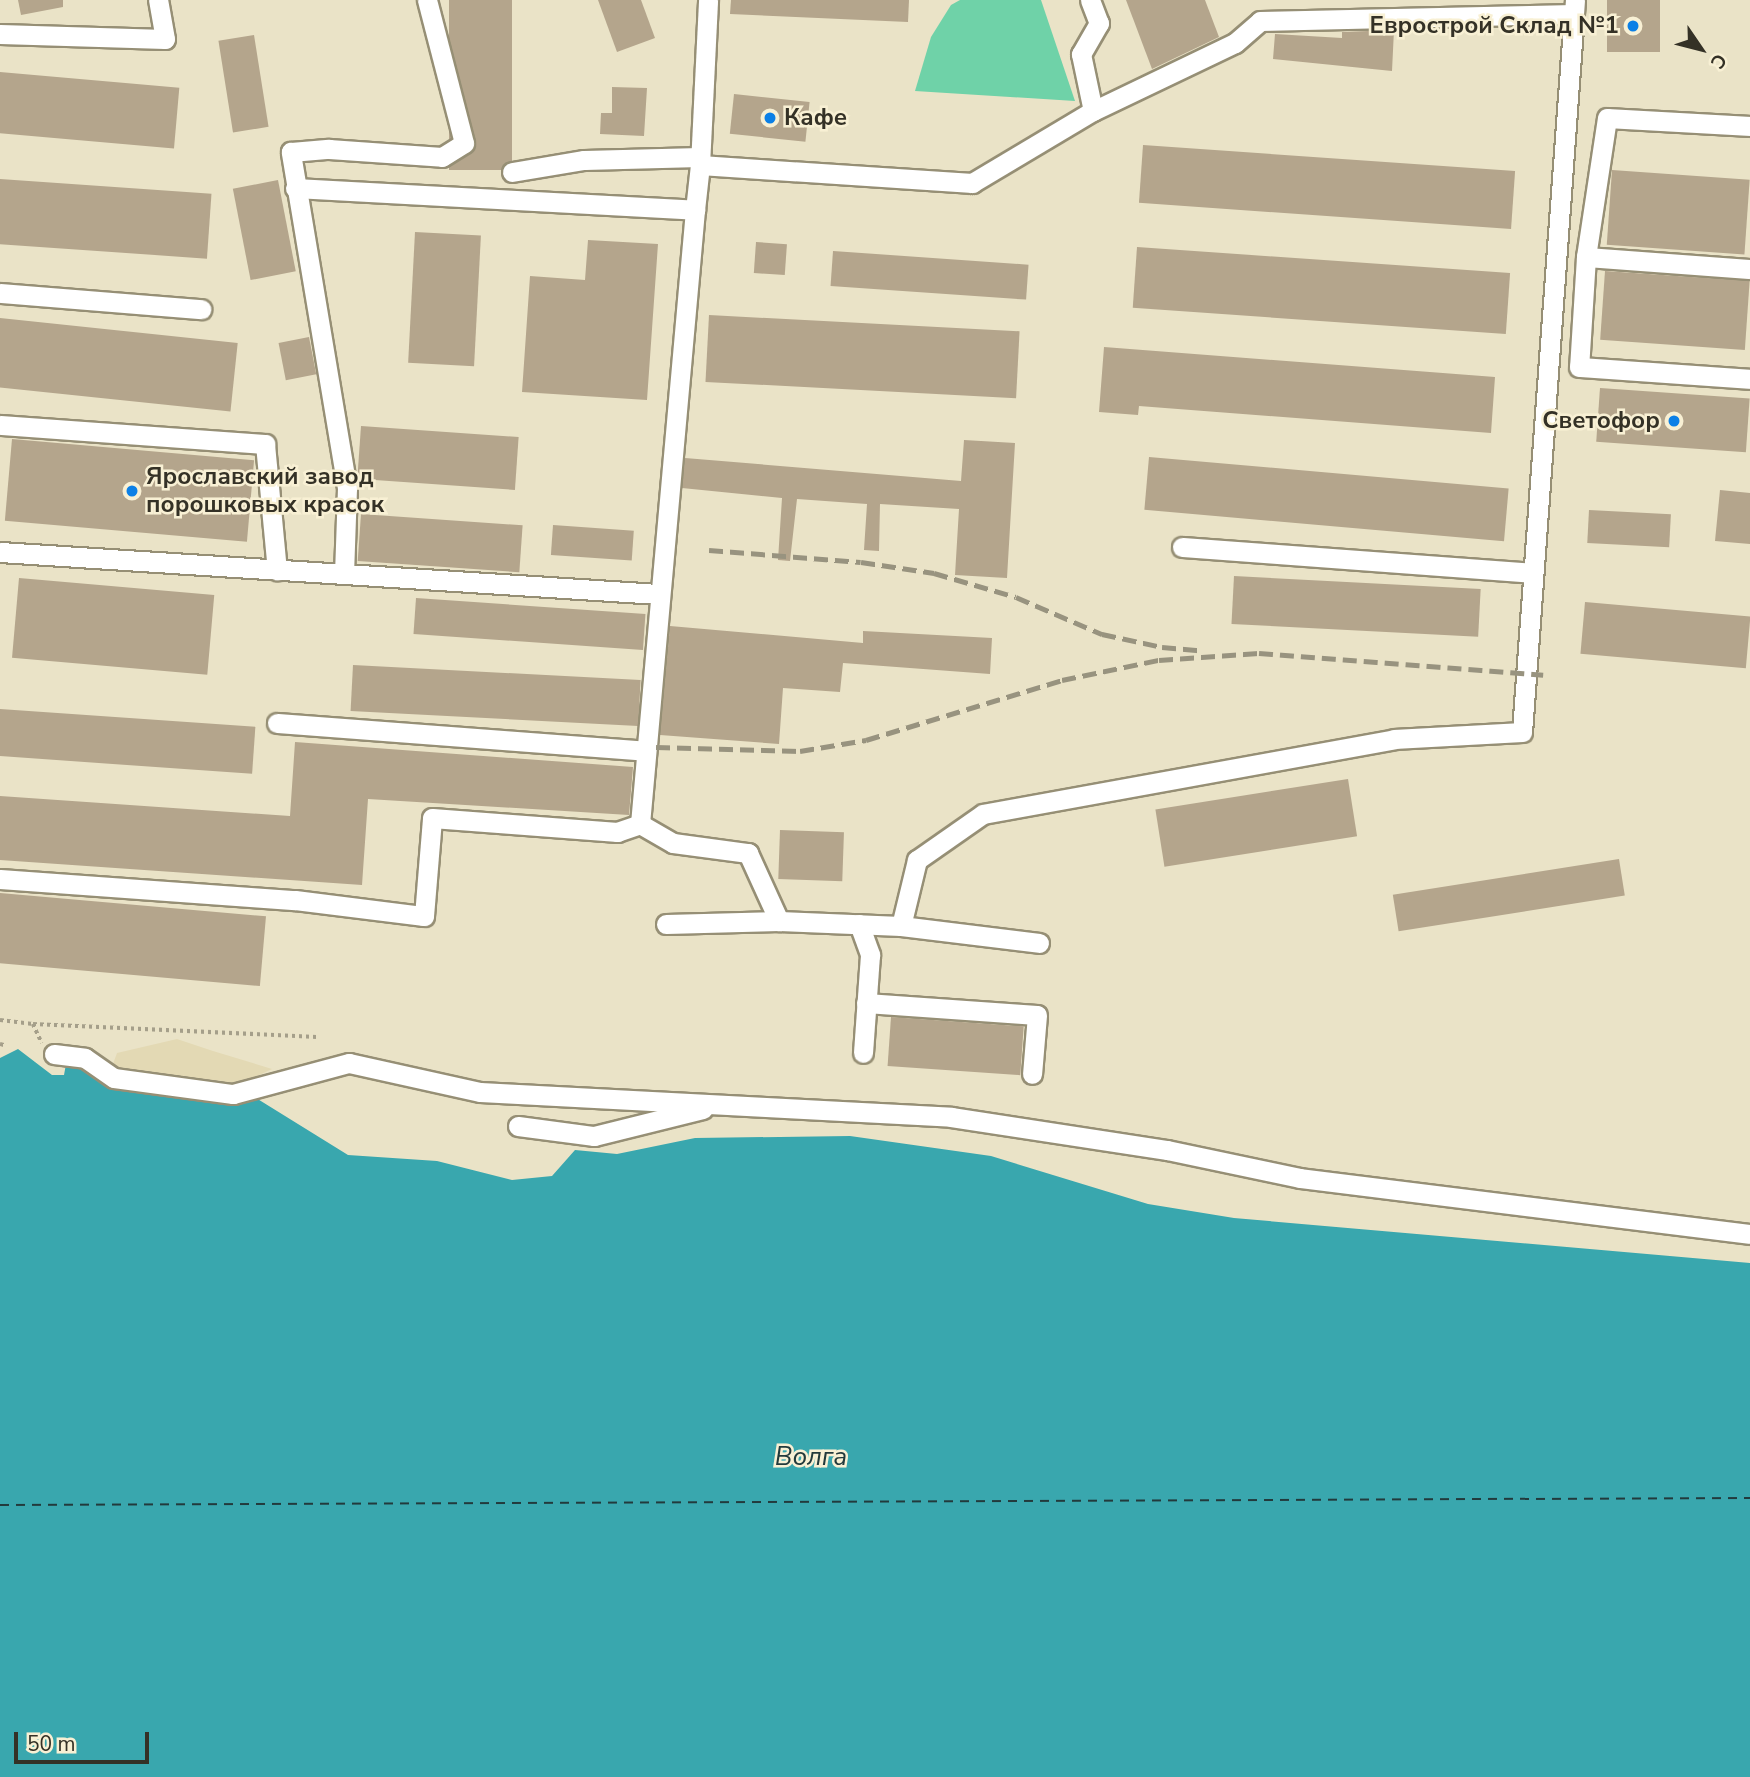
<!DOCTYPE html>
<html>
<head>
<meta charset="utf-8">
<style>
  body { margin:0 }
  #map { position:relative; width:1750px; height:1777px; overflow:hidden; background:#eae3c7; font-family:"Nunito Sans",sans-serif }
  div>[style] { position:absolute }
  .green>* { inset:0; background:#6fd2a8 }
  .sand>* { inset:0; background:#e3d9b4 }
  .water>* { inset:0; background:#39a7ae }
  .ferry>* { height:2px; margin-top:-1px; transform-origin:0; background:repeating-linear-gradient(90deg,#223a3c 0 9px,transparent 0 16px) }
  .building>* { inset:0; background:#b4a58c; transform-origin:0 0 }
  .path>* { height:3.5px; margin-top:-1.75px; transform-origin:0; background:repeating-linear-gradient(90deg,#a59f8a 0 3.5px,transparent 0 7px) }
  .roads { filter:drop-shadow(2px 0 #968f75) drop-shadow(-2px 0 #968f75) drop-shadow(0 2px #968f75) drop-shadow(0 -2px #968f75) }
  .minor>* { height:19px; margin:-9.5px; padding:0 9.5px; transform-origin:9.5px; border-radius:9.5px; background:#fff }
  .rail>* { height:5px; margin-top:-2.5px; transform-origin:0; background:repeating-linear-gradient(90deg,#98937f 0 14px,transparent 0 21px) }
  .dots>* { width:19px; height:19px; translate:-50% -50%; box-sizing:border-box; border:4px solid #f8f0d4; border-radius:50% }
  span { translate:-50% -50%; white-space:nowrap; text-align:center; line-height:1.15; -webkit-text-stroke:5px #f8f0d4; paint-order:stroke }
  .poi-label { font-size:24px; color:#343126; font-weight:700 }
  .right { translate:-100% -50%; text-align:right }
  .left { translate:0 -50%; text-align:left }
  .water-label { font-size:26px; color:#223a3c; font-style:italic }
  .north { position:absolute; left:1666px; top:14px; width:70px; height:70px; -webkit-text-stroke:5px #f8f0d4; paint-order:stroke; rotate:125deg; font-size:19px; font-weight:700; line-height:28px; text-align:center; color:#343126 }
  .north::after { content:''; display:block; margin:auto; width:24px; height:32px; background:#343126; clip-path:polygon(50% 0,100% 100%,50% 72%,0 100%) }
  .scale { position:absolute; left:14px; top:1732px; width:135px; height:32px; box-sizing:border-box; border:4px solid #343126; border-top:0; padding-left:9px; font-size:21px; line-height:24px; white-space:nowrap; color:#343126; -webkit-text-stroke:5px #f8f0d4; paint-order:stroke }
</style>
</head>
<body>
<div id="map">
  <div class="green">
    <i style="clip-path:polygon(960px 0,1041px 0,1075px 101px,915px 91px,931px 37px,951px 5px)"></i>
  </div>
  <div class="sand">
    <i style="clip-path:polygon(177px 1039px,213px 1051px,272px 1069px,226px 1091px,110px 1072px,117px 1053px)"></i>
  </div>
  <div class="water">
    <i style="clip-path:polygon(18px 1049px,52px 1075px,64px 1075px,66px 1064px,89px 1065px,96px 1078px,106px 1082px,256px 1098px,348px 1155px,437px 1161px,512px 1180px,552px 1176px,575px 1150px,617px 1154px,695px 1138px,850px 1136px,991px 1156px,1148px 1204px,1234px 1218px,1750px 1263px,1750px 1777px,0 1777px,0 1058px)"></i>
  </div>
  <div class="ferry">
    <i style="left:0;top:1505px;width:1750px;rotate:-0.23deg"></i>
  </div>
  <div class="building">
    <i style="clip-path:polygon(18px 0,63px 0,63px 7px,21px 15px)"></i>
    <i style="left:449px;top:0;width:63px;height:170px"></i>
    <i style="clip-path:polygon(598px 0,641px 0,655px 38px,617px 52px)"></i>
    <i style="clip-path:polygon(731px 0,909px 0,908px 22px,730px 14px)"></i>
    <i style="clip-path:polygon(1126px 0,1205px 0,1219px 37px,1152px 69px)"></i>
    <i style="left:1607px;top:0;width:53px;height:52px"></i>
    <i style="clip-path:polygon(1394px 30px,1392px 71px,1273px 59px,1275px 34px,1342px 38px,1342px 32px)"></i>
    <i style="left:254px;top:35px;width:93px;height:36px;rotate:81deg"></i>
    <i style="left:0;top:72px;width:180px;height:61px;rotate:5deg"></i>
    <i style="clip-path:polygon(612px 87px,647px 88px,644px 136px,600px 134px,601px 113px,612px 113px)"></i>
    <i style="left:734px;top:94px;width:76px;height:40px;rotate:6deg"></i>
    <i style="left:1143px;top:145px;width:373px;height:58px;rotate:4deg"></i>
    <i style="left:1612px;top:170px;width:138px;height:75px;rotate:4deg"></i>
    <i style="left:0;top:179px;width:212px;height:65px;rotate:4deg"></i>
    <i style="left:278px;top:180px;width:93px;height:46px;rotate:79deg"></i>
    <i style="left:415px;top:232px;width:66px;height:131px;rotate:3deg"></i>
    <i style="clip-path:polygon(588px 240px,658px 244px,647px 400px,522px 392px,530px 276px,585px 280px)"></i>
    <i style="left:756px;top:242px;width:31px;height:31px;rotate:4deg"></i>
    <i style="left:1137px;top:247px;width:374px;height:61px;rotate:4deg"></i>
    <i style="left:833px;top:251px;width:196px;height:35px;rotate:4deg"></i>
    <i style="left:1605px;top:271px;width:145px;height:69px;rotate:4deg"></i>
    <i style="left:709px;top:315px;width:311px;height:67px;rotate:3deg"></i>
    <i style="left:0;top:318px;width:239px;height:69px;rotate:6deg"></i>
    <i style="left:309px;top:337px;width:38px;height:31px;rotate:79deg"></i>
    <i style="clip-path:polygon(1104px 347px,1495px 377px,1491px 433px,1139px 406px,1138px 415px,1099px 412px)"></i>
    <i style="left:1600px;top:388px;width:150px;height:54px;rotate:4deg"></i>
    <i style="left:361px;top:426px;width:158px;height:53px;rotate:4deg"></i>
    <i style="left:12px;top:439px;width:243px;height:82px;rotate:5deg"></i>
    <i style="clip-path:polygon(964px 440px,1015px 443px,1007px 578px,955px 575px,959px 509px,880px 504px,879px 551px,864px 550px,867px 504px,797px 499px,790px 561px,778px 560px,782px 498px,682px 488px,685px 458px,961px 481px)"></i>
    <i style="left:1149px;top:457px;width:361px;height:53px;rotate:5deg"></i>
    <i style="clip-path:polygon(1720px 490px,1750px 493px,1750px 544px,1715px 541px)"></i>
    <i style="left:1589px;top:510px;width:82px;height:33px;rotate:3deg"></i>
    <i style="left:361px;top:514px;width:162px;height:47px;rotate:4deg"></i>
    <i style="left:553px;top:525px;width:81px;height:30px;rotate:4deg"></i>
    <i style="left:1234px;top:576px;width:247px;height:48px;rotate:3deg"></i>
    <i style="left:19px;top:578px;width:196px;height:80px;rotate:5deg"></i>
    <i style="left:416px;top:598px;width:230px;height:36px;rotate:4deg"></i>
    <i style="left:1585px;top:602px;width:166px;height:52px;rotate:5deg"></i>
    <i style="clip-path:polygon(670px 626px,863px 643px,863px 631px,992px 638px,990px 674px,843px 663px,840px 692px,783px 688px,779px 744px,660px 735px)"></i>
    <i style="left:353px;top:665px;width:288px;height:46px;rotate:3deg"></i>
    <i style="left:0;top:709px;width:256px;height:47px;rotate:4deg"></i>
    <i style="clip-path:polygon(295px 742px,633px 767px,629px 815px,368px 799px,362px 885px,0 860px,0 796px,290px 816px)"></i>
    <i style="left:1348px;top:779px;width:58px;height:195px;rotate:81deg"></i>
    <i style="left:780px;top:830px;width:64px;height:49px;rotate:2deg"></i>
    <i style="left:1619px;top:859px;width:37px;height:229px;rotate:81deg"></i>
    <i style="left:0;top:893px;width:267px;height:70px;rotate:5deg"></i>
    <i style="left:891px;top:1017px;width:133px;height:49px;rotate:4deg"></i>
  </div>
  <div class="path">
    <i style="left:0;top:1020px;width:33px;rotate:7deg"></i>
    <i style="left:33px;top:1024px;width:21px;rotate:65deg"></i>
    <i style="left:33px;top:1024px;width:284px;rotate:2.6deg"></i>
    <i style="left:0;top:1044px;width:4px;rotate:14deg"></i>
  </div>
  <div class="roads">
    <div class="minor">
      <i style="left:1090px;top:0;width:25px;rotate:69deg"></i>
      <i style="left:1099px;top:23px;width:36px;rotate:120deg"></i>
      <i style="left:1081px;top:54px;width:58px;rotate:78.1deg"></i>
      <i style="left:0;top:34px;width:165px;rotate:1.7deg"></i>
      <i style="left:165px;top:39px;width:40px;rotate:-100deg"></i>
      <i style="left:1750px;top:126px;width:143px;rotate:-176.8deg"></i>
      <i style="left:1607px;top:118px;width:141px;rotate:98.6deg"></i>
      <i style="left:1586px;top:257px;width:110px;rotate:93.6deg"></i>
      <i style="left:1579px;top:367px;width:171px;rotate:4deg"></i>
      <i style="left:700px;top:165px;width:165px;rotate:-87.2deg"></i>
      <i style="left:512px;top:172px;width:73px;rotate:-9.5deg"></i>
      <i style="left:584px;top:160px;width:116px;rotate:-1.5deg"></i>
      <i style="left:295px;top:188px;width:401px;rotate:3.1deg"></i>
      <i style="left:695px;top:210px;width:45px;rotate:-83.7deg"></i>
      <i style="left:700px;top:165px;width:273px;rotate:3.8deg"></i>
      <i style="left:972px;top:183px;width:141px;rotate:-30.8deg"></i>
      <i style="left:1093px;top:111px;width:157px;rotate:-25.6deg"></i>
      <i style="left:1235px;top:43px;width:33px;rotate:-41deg"></i>
      <i style="left:1260px;top:21px;width:314px;rotate:-1.3deg"></i>
      <i style="left:1574px;top:14px;width:14px;rotate:-86deg"></i>
      <i style="left:695px;top:210px;width:616px;rotate:95.12deg"></i>
      <i style="left:640px;top:824px;width:38px;rotate:30deg"></i>
      <i style="left:673px;top:843px;width:76px;rotate:7.6deg"></i>
      <i style="left:748px;top:853px;width:75px;rotate:65.5deg"></i>
      <i style="left:779px;top:921px;width:122px;rotate:2.3deg"></i>
      <i style="left:901px;top:926px;width:68px;rotate:-76.4deg"></i>
      <i style="left:917px;top:860px;width:80px;rotate:-34.9deg"></i>
      <i style="left:983px;top:814px;width:418px;rotate:-10.3deg"></i>
      <i style="left:1394px;top:739px;width:128px;rotate:-3.1deg"></i>
      <i style="left:1522px;top:732px;width:720px;rotate:-85.86deg"></i>
      <i style="left:1586px;top:257px;width:164px;rotate:4.2deg"></i>
      <i style="left:0;top:293px;width:202px;rotate:4.6deg"></i>
      <i style="left:0;top:425px;width:266px;rotate:4.1deg"></i>
      <i style="left:265px;top:444px;width:127px;rotate:84.6deg"></i>
      <i style="left:1182px;top:547px;width:351px;rotate:4.2deg"></i>
      <i style="left:0;top:552px;width:660px;rotate:3.65deg"></i>
      <i style="left:344px;top:574px;width:86px;rotate:-88deg"></i>
      <i style="left:347px;top:488px;width:341px;rotate:-99.5deg"></i>
      <i style="left:291px;top:152px;width:38px;rotate:-5deg"></i>
      <i style="left:329px;top:149px;width:113px;rotate:4deg"></i>
      <i style="left:442px;top:157px;width:26px;rotate:-32deg"></i>
      <i style="left:464px;top:143px;width:148px;rotate:-104.5deg"></i>
      <i style="left:277px;top:723px;width:370px;rotate:4.3deg"></i>
      <i style="left:0;top:879px;width:296px;rotate:4.1deg"></i>
      <i style="left:295px;top:900px;width:130px;rotate:7.1deg"></i>
      <i style="left:424px;top:916px;width:98px;rotate:-85.3deg"></i>
      <i style="left:432px;top:818px;width:186px;rotate:4.3deg"></i>
      <i style="left:617px;top:832px;width:24px;rotate:-19deg"></i>
      <i style="left:666px;top:924px;width:113px;rotate:-1.5deg"></i>
      <i style="left:859px;top:924px;width:33px;rotate:70deg"></i>
      <i style="left:870px;top:955px;width:98px;rotate:94.1deg"></i>
      <i style="left:901px;top:926px;width:139px;rotate:7deg"></i>
      <i style="left:866px;top:1003px;width:171px;rotate:4deg"></i>
      <i style="left:1037px;top:1015px;width:59px;rotate:94.8deg"></i>
      <i style="left:54px;top:1054px;width:31px;rotate:7deg"></i>
      <i style="left:85px;top:1058px;width:35px;rotate:35deg"></i>
      <i style="left:114px;top:1078px;width:120px;rotate:7.7deg"></i>
      <i style="left:233px;top:1094px;width:120px;rotate:-15deg"></i>
      <i style="left:349px;top:1063px;width:134px;rotate:12.5deg"></i>
      <i style="left:480px;top:1092px;width:472px;rotate:3deg"></i>
      <i style="left:951px;top:1117px;width:219px;rotate:8.7deg"></i>
      <i style="left:1167px;top:1150px;width:136px;rotate:11.9deg"></i>
      <i style="left:1300px;top:1178px;width:453px;rotate:7.1deg"></i>
      <i style="left:518px;top:1126px;width:77px;rotate:7.5deg"></i>
      <i style="left:594px;top:1136px;width:112px;rotate:-13.9deg"></i>
    </div>
  </div>
  <div class="rail">
    <i style="left:709px;top:550px;width:152px;rotate:4.5deg"></i>
    <i style="left:861px;top:562px;width:74px;rotate:8.6deg"></i>
    <i style="left:934px;top:573px;width:85px;rotate:16.3deg"></i>
    <i style="left:1016px;top:597px;width:94px;rotate:23.3deg"></i>
    <i style="left:1102px;top:634px;width:61px;rotate:12.2deg"></i>
    <i style="left:1162px;top:647px;width:37px;rotate:5deg"></i>
    <i style="left:656px;top:747px;width:144px;rotate:1.6deg"></i>
    <i style="left:800px;top:751px;width:67px;rotate:-9.5deg"></i>
    <i style="left:866px;top:740px;width:205px;rotate:-17deg"></i>
    <i style="left:1062px;top:680px;width:99px;rotate:-11.7deg"></i>
    <i style="left:1159px;top:660px;width:100px;rotate:-4deg"></i>
    <i style="left:1259px;top:653px;width:285px;rotate:4.4deg"></i>
  </div>
  <div class="dots">
    <i style="left:1633px;top:26px;background:#0c80e6"></i>
    <i style="left:770px;top:118px;background:#0c80e6"></i>
    <i style="left:1674px;top:421px;background:#0c80e6"></i>
    <i style="left:132px;top:491px;background:#0c80e6"></i>
  </div>
  <div class="poi-label">
    <span class="right" style="left:1619px;top:26px">Еврострой Склад №1</span>
    <span class="left" style="left:784px;top:118px">Кафе</span>
    <span class="right" style="left:1660px;top:421px">Светофор</span>
    <span class="left" style="left:146px;top:491px">Ярославский завод<br>порошковых красок</span>
  </div>
  <div class="water-label">
    <span style="left:811px;top:1457px">Волга</span>
  </div>
  <div class="north">С</div>
  <div class="scale">50 m</div>
</div>
</body>
</html>
